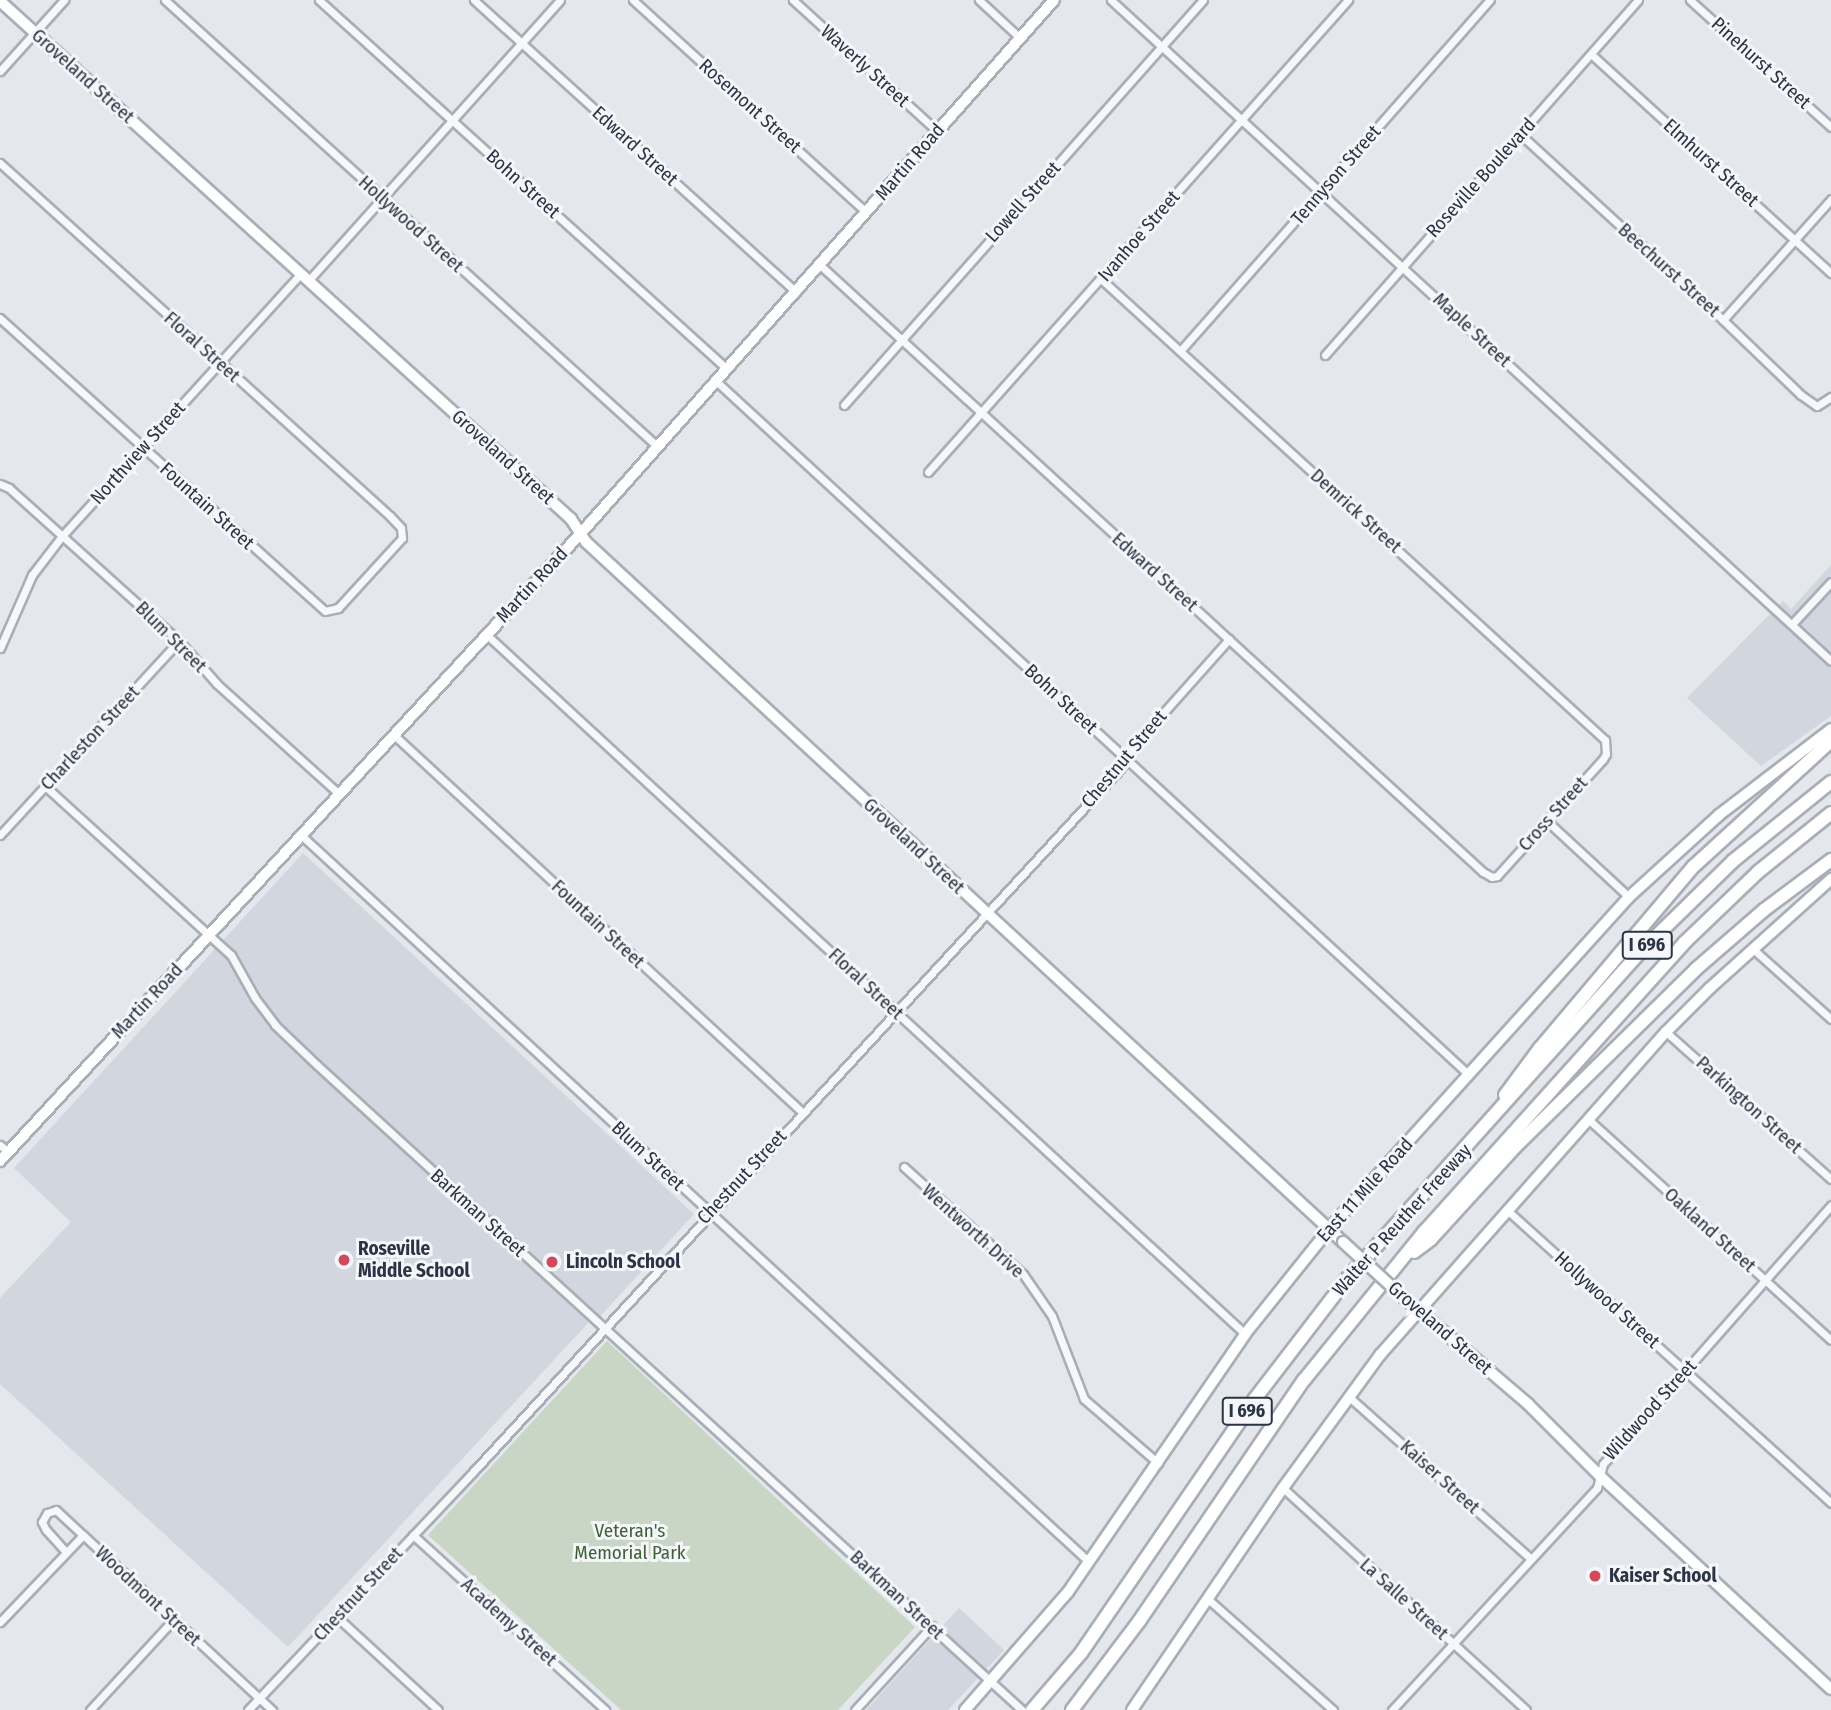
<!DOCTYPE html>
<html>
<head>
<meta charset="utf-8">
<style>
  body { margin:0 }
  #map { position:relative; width:1831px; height:1710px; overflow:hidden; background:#e4e7ec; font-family:"Fira Sans Condensed",sans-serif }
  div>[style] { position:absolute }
  .built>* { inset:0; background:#d2d6de }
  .green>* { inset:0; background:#c9d6c5 }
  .roads { filter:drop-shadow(2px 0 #a9aeb7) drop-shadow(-2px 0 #a9aeb7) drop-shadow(0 2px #a9aeb7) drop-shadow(0 -2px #a9aeb7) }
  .street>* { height:7px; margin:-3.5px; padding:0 3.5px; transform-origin:3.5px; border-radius:3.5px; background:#f7f8fa }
  .secondary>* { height:10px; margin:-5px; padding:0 5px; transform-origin:5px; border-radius:5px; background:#fff }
  .highway>* { height:12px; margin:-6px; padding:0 6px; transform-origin:6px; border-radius:6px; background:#fff }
  .bridges { filter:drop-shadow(2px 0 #a9aeb7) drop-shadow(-2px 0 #a9aeb7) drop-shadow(0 2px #a9aeb7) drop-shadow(0 -2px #a9aeb7) }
  .secondary-bridge>* { height:10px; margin:-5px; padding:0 5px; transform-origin:5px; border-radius:5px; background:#fff }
  .dots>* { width:19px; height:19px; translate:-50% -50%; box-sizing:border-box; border:4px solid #f4f6f9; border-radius:50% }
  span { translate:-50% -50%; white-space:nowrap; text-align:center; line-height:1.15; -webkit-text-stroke:6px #f4f6f9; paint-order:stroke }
  .shield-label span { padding:2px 5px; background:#f4f6f9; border:2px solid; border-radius:5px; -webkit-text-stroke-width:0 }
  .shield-label { font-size:18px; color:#2b3445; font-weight:700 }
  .street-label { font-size:19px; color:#2b3445 }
  .poi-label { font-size:19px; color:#2b3445; font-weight:700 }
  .left { translate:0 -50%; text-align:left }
  .park-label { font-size:19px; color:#3f6138 }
</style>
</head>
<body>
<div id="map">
  <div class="built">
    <i style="clip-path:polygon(1831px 565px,1831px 716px,1761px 766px,1687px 698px,1783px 601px,1791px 609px)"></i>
    <i style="clip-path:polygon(303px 853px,694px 1214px,593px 1324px,589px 1322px,288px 1647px,0 1384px,0 1298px,71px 1222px,14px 1168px)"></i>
    <i style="clip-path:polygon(959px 1608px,1004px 1650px,948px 1710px,866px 1710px)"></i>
  </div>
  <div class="green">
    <i style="clip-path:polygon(607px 1341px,915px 1627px,838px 1710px,621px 1710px,428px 1535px)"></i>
  </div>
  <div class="roads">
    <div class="street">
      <i style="left:165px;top:0;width:665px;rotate:42.2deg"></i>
      <i style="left:319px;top:0;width:550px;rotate:42.13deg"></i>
      <i style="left:474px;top:0;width:435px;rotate:42.2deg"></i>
      <i style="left:633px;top:0;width:315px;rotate:42.3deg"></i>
      <i style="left:793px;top:0;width:195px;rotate:42.3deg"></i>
      <i style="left:979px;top:0;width:56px;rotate:42.8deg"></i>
      <i style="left:1111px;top:0;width:977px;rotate:42.55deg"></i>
      <i style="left:1690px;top:0;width:190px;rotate:42deg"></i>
      <i style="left:1591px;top:54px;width:325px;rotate:42.4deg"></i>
      <i style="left:0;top:71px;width:96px;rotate:-48deg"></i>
      <i style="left:1520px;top:134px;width:275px;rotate:42.5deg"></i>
      <i style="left:1723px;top:320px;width:108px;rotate:43.9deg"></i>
      <i style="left:1801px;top:395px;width:19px;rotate:35deg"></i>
      <i style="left:1817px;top:406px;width:17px;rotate:-33deg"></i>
      <i style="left:0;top:163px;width:526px;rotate:42.15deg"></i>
      <i style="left:390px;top:516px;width:16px;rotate:47deg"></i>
      <i style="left:401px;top:528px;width:10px;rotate:84deg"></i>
      <i style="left:402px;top:538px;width:95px;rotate:132.4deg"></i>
      <i style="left:338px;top:608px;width:13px;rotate:167deg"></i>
      <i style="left:325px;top:611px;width:438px;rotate:-138deg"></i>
      <i style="left:820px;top:265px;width:899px;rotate:42.48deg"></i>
      <i style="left:1483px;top:872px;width:10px;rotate:29deg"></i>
      <i style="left:1492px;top:877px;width:5px;rotate:-11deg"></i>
      <i style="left:1497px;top:876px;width:158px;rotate:-47.8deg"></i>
      <i style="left:1603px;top:759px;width:6px;rotate:-59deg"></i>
      <i style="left:1606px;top:754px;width:14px;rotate:-94deg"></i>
      <i style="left:1605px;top:740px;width:683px;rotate:-137.55deg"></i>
      <i style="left:308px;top:281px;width:377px;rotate:-48.1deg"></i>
      <i style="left:1723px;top:320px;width:162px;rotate:-48.2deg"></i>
      <i style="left:1181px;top:350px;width:467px;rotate:-48.6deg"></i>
      <i style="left:1325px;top:355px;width:473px;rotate:-48.6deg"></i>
      <i style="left:716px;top:381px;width:1023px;rotate:42.66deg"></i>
      <i style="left:844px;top:405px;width:541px;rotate:-48.45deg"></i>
      <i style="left:928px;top:472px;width:632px;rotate:-48.34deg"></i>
      <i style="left:0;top:484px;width:10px;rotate:24deg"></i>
      <i style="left:9px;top:488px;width:229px;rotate:42deg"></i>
      <i style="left:179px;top:641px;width:57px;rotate:48.5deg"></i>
      <i style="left:217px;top:684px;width:164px;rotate:42deg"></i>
      <i style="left:1792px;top:624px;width:57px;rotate:-47.1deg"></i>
      <i style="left:487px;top:635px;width:1031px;rotate:42.68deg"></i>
      <i style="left:0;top:648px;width:80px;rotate:-66.3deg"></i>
      <i style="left:32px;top:575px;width:49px;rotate:-52.4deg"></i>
      <i style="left:62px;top:536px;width:354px;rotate:-47.7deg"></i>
      <i style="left:394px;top:735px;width:557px;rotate:42.74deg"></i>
      <i style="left:45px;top:786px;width:251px;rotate:42.3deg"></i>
      <i style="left:231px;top:955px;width:49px;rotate:60.8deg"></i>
      <i style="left:255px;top:998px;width:34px;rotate:53deg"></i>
      <i style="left:275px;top:1025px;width:58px;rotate:43.6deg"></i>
      <i style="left:317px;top:1065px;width:956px;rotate:42.46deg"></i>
      <i style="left:1547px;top:821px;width:112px;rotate:42.8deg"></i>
      <i style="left:0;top:835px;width:264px;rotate:-47.3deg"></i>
      <i style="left:301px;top:835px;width:1072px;rotate:42.69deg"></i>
      <i style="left:1753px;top:949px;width:105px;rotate:41.9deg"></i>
      <i style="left:1666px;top:1032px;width:221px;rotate:41.7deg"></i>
      <i style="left:1588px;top:1119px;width:328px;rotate:42.3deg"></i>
      <i style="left:0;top:1145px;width:11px;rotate:41deg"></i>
      <i style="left:904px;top:1167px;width:160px;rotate:42deg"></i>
      <i style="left:1023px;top:1274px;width:51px;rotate:55.4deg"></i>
      <i style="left:1052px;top:1316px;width:89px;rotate:68.9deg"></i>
      <i style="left:1084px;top:1399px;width:98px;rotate:40.9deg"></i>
      <i style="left:1507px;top:1210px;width:437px;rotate:42.1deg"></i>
      <i style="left:1348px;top:1396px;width:245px;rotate:41.7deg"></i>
      <i style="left:1283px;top:1488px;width:329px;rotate:42.4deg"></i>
      <i style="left:413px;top:1535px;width:260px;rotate:42.3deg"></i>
      <i style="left:66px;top:1552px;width:30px;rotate:-132deg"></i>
      <i style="left:46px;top:1530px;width:9px;rotate:-117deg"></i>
      <i style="left:42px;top:1522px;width:10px;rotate:-61deg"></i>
      <i style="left:47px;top:1513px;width:9px;rotate:-18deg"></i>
      <i style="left:56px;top:1510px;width:37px;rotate:43deg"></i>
      <i style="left:1209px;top:1600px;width:166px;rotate:41.6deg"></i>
      <i style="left:337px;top:1617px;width:137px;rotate:42.6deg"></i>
      <i style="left:0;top:1622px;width:120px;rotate:-46.3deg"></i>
      <i style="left:83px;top:1535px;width:258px;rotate:42.8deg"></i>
      <i style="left:90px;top:1710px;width:122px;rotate:-47.3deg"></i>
      <i style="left:248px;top:1710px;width:328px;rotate:-46.6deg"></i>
      <i style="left:473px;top:1472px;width:955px;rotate:-47.38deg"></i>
      <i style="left:1120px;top:769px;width:24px;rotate:-60deg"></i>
      <i style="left:1132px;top:748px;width:146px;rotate:-48.3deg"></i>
      <i style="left:855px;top:1710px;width:114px;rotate:-47.5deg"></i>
      <i style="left:1392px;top:1710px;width:302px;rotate:-47.3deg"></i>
      <i style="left:1597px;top:1488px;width:25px;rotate:-76deg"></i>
      <i style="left:1603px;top:1464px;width:345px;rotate:-48.6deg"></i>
    </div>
    <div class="secondary">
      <i style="left:0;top:1px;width:771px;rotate:42.21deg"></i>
      <i style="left:571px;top:519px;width:27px;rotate:57deg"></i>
      <i style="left:586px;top:542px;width:1031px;rotate:42.76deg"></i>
      <i style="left:0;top:1161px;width:857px;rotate:-47.22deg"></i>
      <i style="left:582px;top:532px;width:711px;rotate:-48.42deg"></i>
      <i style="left:1404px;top:1298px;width:163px;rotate:40.5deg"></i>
      <i style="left:1528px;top:1404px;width:102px;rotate:45deg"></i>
      <i style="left:1600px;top:1476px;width:314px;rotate:42.7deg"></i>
      <i style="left:965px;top:1710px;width:157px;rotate:-48.9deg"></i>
      <i style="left:1068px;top:1592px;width:313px;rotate:-55.5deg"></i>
      <i style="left:1245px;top:1334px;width:134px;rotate:-51.3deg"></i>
      <i style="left:1329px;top:1229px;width:447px;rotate:-47.9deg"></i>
      <i style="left:1629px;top:897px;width:122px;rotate:-42.3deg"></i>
      <i style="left:1719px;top:815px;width:141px;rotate:-37.5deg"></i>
      <i style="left:1132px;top:1710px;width:268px;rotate:-55.8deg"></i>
      <i style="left:1283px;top:1488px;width:165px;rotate:-53.9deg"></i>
      <i style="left:1380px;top:1355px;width:431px;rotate:-48.5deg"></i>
      <i style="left:1666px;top:1032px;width:62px;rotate:-45deg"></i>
      <i style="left:1710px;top:988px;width:163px;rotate:-42deg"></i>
    </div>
    <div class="highway">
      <i style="left:1505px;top:1095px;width:59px;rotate:-53.3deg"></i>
      <i style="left:1540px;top:1048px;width:238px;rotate:-49.8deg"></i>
      <i style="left:1694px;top:866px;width:185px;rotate:-42.4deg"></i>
      <i style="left:1414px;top:1252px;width:21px;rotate:-37deg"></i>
      <i style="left:1431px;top:1239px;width:125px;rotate:-47.6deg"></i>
      <i style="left:1515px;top:1147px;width:254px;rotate:-44.5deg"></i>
      <i style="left:1696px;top:969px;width:90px;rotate:-40.9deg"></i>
      <i style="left:1764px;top:910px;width:84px;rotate:-36.7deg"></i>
      <i style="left:1032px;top:1710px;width:75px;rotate:-49.3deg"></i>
      <i style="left:1081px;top:1653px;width:306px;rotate:-55.6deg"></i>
      <i style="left:1254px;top:1400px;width:151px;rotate:-52.5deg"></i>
      <i style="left:1346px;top:1280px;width:449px;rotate:-48.1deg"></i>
      <i style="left:1646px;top:946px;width:122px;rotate:-44.3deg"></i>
      <i style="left:1733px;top:861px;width:126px;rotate:-38.9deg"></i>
      <i style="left:1072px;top:1710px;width:113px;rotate:-52.9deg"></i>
      <i style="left:1140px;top:1620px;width:291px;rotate:-55.7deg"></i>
      <i style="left:1304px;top:1380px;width:191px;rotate:-51deg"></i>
      <i style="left:1424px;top:1232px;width:389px;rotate:-48deg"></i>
      <i style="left:1684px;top:943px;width:103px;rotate:-43.8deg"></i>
      <i style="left:1758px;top:872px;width:94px;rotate:-38.9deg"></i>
    </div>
  </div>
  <div class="bridges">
    <div class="secondary-bridge">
      <i style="left:1343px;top:1242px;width:83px;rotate:42.6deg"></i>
    </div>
  </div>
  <div class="dots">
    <i style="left:344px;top:1260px;background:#d1495b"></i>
    <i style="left:552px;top:1262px;background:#d1495b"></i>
    <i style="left:1595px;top:1576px;background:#d1495b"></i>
  </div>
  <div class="shield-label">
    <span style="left:1647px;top:945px">I 696</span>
    <span style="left:1247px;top:1411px">I 696</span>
  </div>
  <div class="street-label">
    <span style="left:1761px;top:63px;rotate:42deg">Pinehurst Street</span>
    <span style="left:865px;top:66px;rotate:42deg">Waverly Street</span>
    <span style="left:83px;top:76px;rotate:42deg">Groveland Street</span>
    <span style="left:750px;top:106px;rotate:42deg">Rosemont Street</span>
    <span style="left:635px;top:146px;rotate:42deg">Edward Street</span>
    <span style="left:910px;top:162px;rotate:-49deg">Martin Road</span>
    <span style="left:1711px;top:163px;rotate:42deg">Elmhurst Street</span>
    <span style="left:1336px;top:175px;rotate:-49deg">Tennyson Street</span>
    <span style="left:1481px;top:178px;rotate:-48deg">Roseville Boulevard</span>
    <span style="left:523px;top:184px;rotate:42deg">Bohn Street</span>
    <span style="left:1023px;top:202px;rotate:-48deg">Lowell Street</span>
    <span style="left:411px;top:224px;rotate:42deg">Hollywood Street</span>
    <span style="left:1139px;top:236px;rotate:-49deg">Ivanhoe Street</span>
    <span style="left:1669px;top:270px;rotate:42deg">Beechurst Street</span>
    <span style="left:1472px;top:330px;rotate:43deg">Maple Street</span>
    <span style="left:202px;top:347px;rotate:42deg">Floral Street</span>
    <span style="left:138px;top:453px;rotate:-48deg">Northview Street</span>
    <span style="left:503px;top:457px;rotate:42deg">Groveland Street</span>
    <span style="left:207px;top:506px;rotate:42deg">Fountain Street</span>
    <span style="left:1356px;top:511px;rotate:42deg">Demrick Street</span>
    <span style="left:1155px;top:572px;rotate:42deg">Edward Street</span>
    <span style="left:532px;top:585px;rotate:-47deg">Martin Road</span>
    <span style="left:171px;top:637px;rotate:45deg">Blum Street</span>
    <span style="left:1061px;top:699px;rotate:43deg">Bohn Street</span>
    <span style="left:90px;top:738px;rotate:-47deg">Charleston Street</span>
    <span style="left:1124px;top:759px;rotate:-50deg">Chestnut Street</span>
    <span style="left:1553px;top:814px;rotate:-48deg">Cross Street</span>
    <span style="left:914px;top:846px;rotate:43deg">Groveland Street</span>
    <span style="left:598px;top:924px;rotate:43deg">Fountain Street</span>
    <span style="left:866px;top:984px;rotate:43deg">Floral Street</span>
    <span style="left:147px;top:1001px;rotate:-47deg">Martin Road</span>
    <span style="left:1749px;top:1105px;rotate:42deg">Parkington Street</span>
    <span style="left:648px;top:1156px;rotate:43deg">Blum Street</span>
    <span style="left:742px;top:1177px;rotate:-47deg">Chestnut Street</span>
    <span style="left:1365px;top:1190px;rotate:-48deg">East 11 Mile Road</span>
    <span style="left:478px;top:1213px;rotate:42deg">Barkman Street</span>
    <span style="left:1402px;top:1220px;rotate:-48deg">Walter P Reuther Freeway</span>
    <span style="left:1710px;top:1230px;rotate:42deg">Oakland Street</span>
    <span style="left:973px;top:1231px;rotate:42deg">Wentworth Drive</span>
    <span style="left:1607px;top:1300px;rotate:42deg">Hollywood Street</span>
    <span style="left:1440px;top:1328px;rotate:41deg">Groveland Street</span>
    <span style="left:1650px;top:1410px;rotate:-48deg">Wildwood Street</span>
    <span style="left:1440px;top:1477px;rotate:42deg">Kaiser Street</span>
    <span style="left:358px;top:1594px;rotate:-47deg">Chestnut Street</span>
    <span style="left:897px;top:1595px;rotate:43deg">Barkman Street</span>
    <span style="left:148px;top:1596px;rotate:43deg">Woodmont Street</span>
    <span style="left:1404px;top:1599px;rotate:42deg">La Salle Street</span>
    <span style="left:509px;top:1622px;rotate:42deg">Academy Street</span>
  </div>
  <div class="poi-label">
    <span class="left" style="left:358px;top:1260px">Roseville<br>Middle School</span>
    <span class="left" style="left:566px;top:1262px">Lincoln School</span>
    <span class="left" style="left:1609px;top:1576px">Kaiser School</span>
  </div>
  <div class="park-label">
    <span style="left:630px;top:1542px">Veteran's<br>Memorial Park</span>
  </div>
</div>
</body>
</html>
